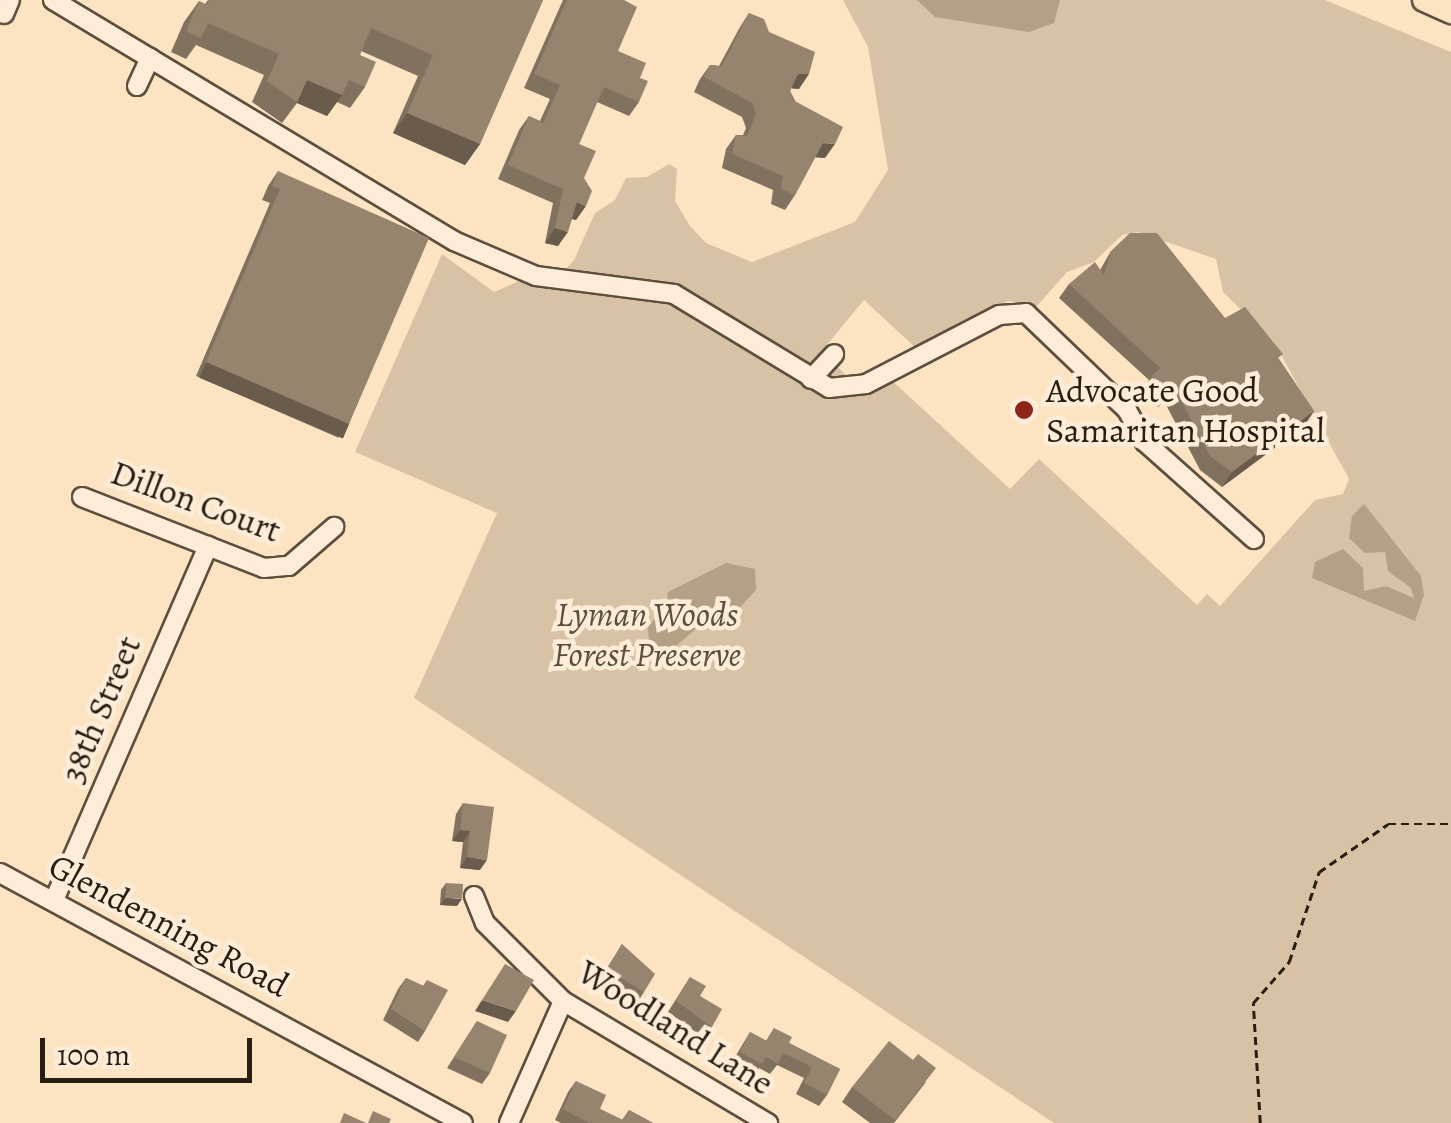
<!DOCTYPE html>
<html>
<head>
<meta charset="utf-8">
<style>
  body { margin:0 }
  #map { position:relative; width:1451px; height:1123px; overflow:hidden; background:#fce4c3; font-family:Alegreya,serif }
  div>[style] { position:absolute }
  .green>* { inset:0; background:#d8c2a5 }
  .water>* { inset:0; background:#b4a086 }
  .path>* { height:2.5px; margin-top:-1.25px; transform-origin:0; background:repeating-linear-gradient(90deg,#281d11 0 8px,transparent 0 13px) }
  .roads { filter:drop-shadow(2px 0 #5d4f3e) drop-shadow(-2px 0 #5d4f3e) drop-shadow(0 2px #5d4f3e) drop-shadow(0 -2px #5d4f3e) }
  .minor>* { height:18px; margin:-9px; padding:0 9px; transform-origin:9px; border-radius:9px; background:#fdedd8 }
  .major>* { height:22px; margin:-11px; padding:0 11px; transform-origin:11px; border-radius:11px; background:#fce4c3 }
  .wall>* { inset:0; background:#81725f }
  .shaded-wall>* { inset:0; background:#695c4d; transform-origin:0 0 }
  .building>* { inset:0; background:#96846e; transform-origin:0 0 }
  .dots>* { width:28px; height:28px; translate:-50% -50%; box-sizing:border-box; border:5px solid #fdedd8; border-radius:50% }
  span { translate:-50% -50%; white-space:nowrap; text-align:center; line-height:1.15; -webkit-text-stroke:9px #fdedd8; paint-order:stroke }
  .poi-label { font-size:35px; color:#281d11 }
  .left { translate:0 -50%; text-align:left }
  .street-label { font-size:35px; color:#281d11 }
  .park-label { font-size:35px; color:#5d4f3d; font-style:italic }
  .scale { position:absolute; left:40px; top:1038px; width:212px; height:45px; box-sizing:border-box; border:5px solid #281d11; border-top:0; padding-left:12px; font-size:30px; line-height:35px; white-space:nowrap; color:#281d11; -webkit-text-stroke:8px #fdedd8; paint-order:stroke }
</style>
</head>
<body>
<div id="map">
  <div class="green">
    <i style="clip-path:polygon(evenodd,843px 0,1325px 0,1451px 52px,1451px 1123px,1054px 1123px,414px 698px,497px 513px,355px 452px,442px 254px,494px 292px,519px 281px,549px 288px,574px 260px,595px 213px,615px 200px,626px 178px,647px 177px,669px 164px,677px 169px,675px 201px,690px 226px,706px 243px,752px 262px,855px 222px,888px 170px,868px 47px,843px 0,1138px 232px,1216px 259px,1223px 292px,1274px 342px,1349px 479px,1343px 494px,1315px 500px,1220px 606px,1207px 594px,1197px 605px,1039px 459px,1010px 489px,890px 379px,865px 392px,821px 352px,864px 300px,917px 349px,1008px 301px,1036px 307px,1067px 272px,1094px 262px,1122px 235px,1138px 232px)"></i>
  </div>
  <div class="water">
    <i style="clip-path:polygon(917px 0,1060px 0,1054px 23px,1029px 32px,935px 17px)"></i>
    <i style="clip-path:polygon(1364px 504px,1421px 576px,1424px 595px,1415px 621px,1312px 578px,1315px 562px,1343px 549px,1363px 568px,1364px 591px,1386px 586px,1414px 598px,1411px 588px,1388px 571px,1385px 552px,1365px 553px,1349px 538px,1352px 516px)"></i>
    <i style="clip-path:polygon(726px 563px,755px 569px,756px 590px,733px 615px,698px 627px,668px 653px,657px 652px,649px 645px,648px 626px,666px 608px,668px 592px)"></i>
  </div>
  <div class="path">
    <i style="left:1260px;top:1123px;width:120px;rotate:-93.3deg"></i>
    <i style="left:1253px;top:1003px;width:55px;rotate:-48.7deg"></i>
    <i style="left:1289px;top:962px;width:95px;rotate:-71.6deg"></i>
    <i style="left:1319px;top:872px;width:84px;rotate:-34.8deg"></i>
    <i style="left:1388px;top:824px;width:63px"></i>
  </div>
  <div class="roads">
    <div class="minor">
      <i style="left:53px;top:0;width:468px;rotate:31deg"></i>
      <i style="left:454px;top:241px;width:89px;rotate:23.1deg"></i>
      <i style="left:536px;top:276px;width:139px;rotate:7.4deg"></i>
      <i style="left:674px;top:294px;width:181px;rotate:31.2deg"></i>
      <i style="left:829px;top:388px;width:37px;rotate:-6deg"></i>
      <i style="left:866px;top:384px;width:150px;rotate:-27.4deg"></i>
      <i style="left:999px;top:315px;width:27px;rotate:-4deg"></i>
      <i style="left:1026px;top:313px;width:140px;rotate:43.8deg"></i>
      <i style="left:1127px;top:410px;width:37px;rotate:61deg"></i>
      <i style="left:1145px;top:442px;width:146px;rotate:41.7deg"></i>
      <i style="left:4px;top:14px;width:15px;rotate:-67deg"></i>
      <i style="left:137px;top:86px;width:31px;rotate:-65deg"></i>
      <i style="left:811px;top:379px;width:34px;rotate:-47deg"></i>
      <i style="left:82px;top:497px;width:195px;rotate:21.3deg"></i>
      <i style="left:264px;top:568px;width:25px;rotate:-5deg"></i>
      <i style="left:289px;top:566px;width:60px;rotate:-40.9deg"></i>
      <i style="left:0;top:873px;width:526px;rotate:28.37deg"></i>
      <i style="left:474px;top:896px;width:29px;rotate:68deg"></i>
      <i style="left:485px;top:923px;width:110px;rotate:45deg"></i>
      <i style="left:563px;top:1001px;width:239px;rotate:30.8deg"></i>
      <i style="left:55px;top:898px;width:384px;rotate:-66.5deg"></i>
      <i style="left:509px;top:1123px;width:133px;rotate:-66.1deg"></i>
    </div>
    <div class="major">
      <i style="left:1424px;top:0;width:30px;rotate:24deg"></i>
    </div>
  </div>
  <div class="wall">
    <i style="clip-path:polygon(208px 0,543px 0,480px 144px,465px 165px,393px 133px,418px 76px,361px 51px,360px 55px,365px 87px,350px 108px,337px 102px,327px 116px,297px 103px,282px 123px,252px 102px,264px 75px,196px 45px,186px 59px,171px 52px,184px 22px,199px 1px,205px 4px)"></i>
    <i style="clip-path:polygon(563px 0,624px 0,618px 51px,640px 78px,639px 102px,629px 116px,597px 102px,579px 144px,584px 178px,576px 220px,572px 219px,558px 246px,545px 243px,553px 203px,498px 179px,519px 130px,529px 116px,540px 121px,550px 99px,524px 88px)"></i>
    <i style="clip-path:polygon(749px 13px,769px 32px,799px 89px,791px 88px,790px 91px,825px 158px,815px 157px,795px 195px,785px 210px,771px 204px,773px 190px,722px 168px,726px 149px,736px 135px,743px 135px,746px 128px,742px 117px,694px 92px,700px 79px,710px 65px,719px 66px,740px 27px)"></i>
    <i style="clip-path:polygon(278px 171px,339px 438px,196px 376px,270px 203px,262px 200px,268px 186px)"></i>
    <i style="clip-path:polygon(1111px 251px,1225px 318px,1279px 359px,1314px 411px,1304px 426px,1222px 487px,1200px 470px,1164px 401px,1158px 407px,1142px 390px,1149px 380px,1059px 298px,1069px 284px,1100px 270px)"></i>
    <i style="clip-path:polygon(463px 803px,480px 870px,460px 868px,463px 842px,452px 841px,456px 814px)"></i>
    <i style="clip-path:polygon(446px 883px,457px 906px,440px 905px,441px 890px)"></i>
    <i style="clip-path:polygon(622px 944px,644px 992px,637px 1003px,599px 981px)"></i>
    <i style="clip-path:polygon(690px 977px,700px 996px,712px 1027px,704px 1038px,668px 1012px)"></i>
    <i style="clip-path:polygon(406px 978px,423px 986px,427px 980px,425px 1031px,418px 1042px,383px 1020px,398px 989px)"></i>
    <i style="clip-path:polygon(477px 1021px,490px 1073px,482px 1084px,447px 1068px)"></i>
    <i style="clip-path:polygon(774px 1028px,789px 1043px,840px 1069px,827px 1095px,819px 1106px,796px 1094px,804px 1078px,777px 1065px,770px 1074px,759px 1068px,755px 1075px,732px 1062px,750px 1032px,766px 1041px)"></i>
    <i style="clip-path:polygon(576px 1081px,600px 1109px,622px 1120px,629px 1110px,653px 1123px,561px 1123px,555px 1120px,568px 1092px)"></i>
    <i style="clip-path:polygon(926px 1082px,894px 1123px,870px 1123px,842px 1102px,852px 1087px)"></i>
  </div>
  <div class="shaded-wall">
    <i style="clip-path:polygon(798px 74px,809px 74px,799px 89px,788px 88px)"></i>
    <i style="clip-path:polygon(307px 80px,342px 95px,327px 116px,297px 103px)"></i>
    <i style="clip-path:polygon(407px 113px,480px 144px,465px 165px,393px 133px)"></i>
    <i style="clip-path:polygon(823px 143px,835px 144px,825px 158px,813px 157px)"></i>
    <i style="clip-path:polygon(577px 202px,586px 206px,576px 220px,567px 217px)"></i>
    <i style="clip-path:polygon(555px 228px,568px 232px,558px 246px,545px 243px)"></i>
    <i style="left:206px;top:362px;width:156px;height:17px;rotate:23deg"></i>
    <i style="clip-path:polygon(1314px 411px,1304px 426px,1222px 487px,1232px 472px)"></i>
    <i style="clip-path:polygon(460px 830px,470px 831px,463px 842px,452px 841px)"></i>
    <i style="clip-path:polygon(467px 857px,487px 860px,480px 870px,460px 868px)"></i>
    <i style="clip-path:polygon(445px 898px,462px 899px,457px 906px,440px 905px)"></i>
    <i style="clip-path:polygon(482px 1000px,516px 1011px,508px 1022px,475px 1011px)"></i>
  </div>
  <div class="building">
    <i style="clip-path:polygon(209px 0,543px 0,480px 144px,407px 113px,433px 55px,371px 28px,360px 55px,376px 62px,365px 87px,349px 80px,342px 95px,307px 80px,297px 102px,267px 81px,279px 54px,208px 23px,201px 38px,186px 31px,199px 1px,207px 5px)"></i>
    <i style="clip-path:polygon(567px 0,624px 0,637px 7px,618px 51px,646px 63px,640px 78px,648px 81px,639px 102px,604px 87px,579px 144px,596px 151px,584px 178px,592px 191px,586px 206px,577px 202px,568px 232px,555px 228px,563px 189px,508px 165px,529px 116px,543px 123px,560px 85px,534px 74px)"></i>
    <i style="clip-path:polygon(749px 13px,764px 19px,769px 32px,815px 52px,809px 74px,798px 74px,790px 91px,793px 100px,843px 127px,835px 144px,823px 143px,795px 195px,781px 189px,783px 176px,732px 154px,736px 135px,747px 136px,756px 114px,752px 103px,704px 77px,710px 65px,722px 66px)"></i>
    <i style="clip-path:polygon(278px 171px,429px 238px,349px 424px,206px 362px,280px 189px,272px 186px)"></i>
    <i style="clip-path:polygon(1130px 233px,1157px 233px,1225px 318px,1245px 307px,1283px 354px,1278px 358px,1314px 411px,1232px 472px,1210px 456px,1174px 387px,1168px 393px,1152px 376px,1160px 368px,1069px 284px,1095px 262px,1104px 275px,1111px 251px)"></i>
    <i style="clip-path:polygon(463px 803px,494px 807px,487px 860px,467px 857px,470px 831px,460px 830px)"></i>
    <i style="left:446px;top:883px;width:17px;height:15px;rotate:3deg"></i>
    <i style="clip-path:polygon(622px 944px,655px 974px,644px 992px,607px 970px)"></i>
    <i style="clip-path:polygon(505px 964px,534px 980px,516px 1011px,482px 1000px)"></i>
    <i style="clip-path:polygon(690px 977px,706px 986px,700px 996px,722px 1009px,712px 1027px,676px 1001px)"></i>
    <i style="clip-path:polygon(406px 978px,424px 986px,427px 980px,448px 990px,425px 1031px,391px 1009px)"></i>
    <i style="clip-path:polygon(477px 1021px,507px 1035px,490px 1073px,454px 1057px)"></i>
    <i style="clip-path:polygon(774px 1028px,792px 1037px,789px 1043px,840px 1069px,827px 1095px,804px 1083px,812px 1067px,783px 1053px,778px 1064px,766px 1057px,762px 1064px,740px 1052px,750px 1032px,767px 1041px)"></i>
    <i style="clip-path:polygon(889px 1041px,913px 1060px,918px 1054px,936px 1068px,895px 1120px,852px 1087px)"></i>
    <i style="clip-path:polygon(576px 1081px,606px 1095px,600px 1109px,623px 1120px,629px 1110px,653px 1123px,589px 1123px,563px 1109px)"></i>
    <i style="clip-path:polygon(373px 1111px,391px 1119px,389px 1123px,368px 1123px)"></i>
    <i style="clip-path:polygon(344px 1113px,366px 1123px,340px 1123px)"></i>
  </div>
  <div class="dots">
    <i style="left:1024px;top:410px;background:#8f2418"></i>
  </div>
  <div class="poi-label">
    <span class="left" style="left:1046px;top:410px">Advocate Good<br>Samaritan Hospital</span>
  </div>
  <div class="street-label">
    <span style="left:196px;top:501px;rotate:20deg">Dillon Court</span>
    <span style="left:100px;top:709px;rotate:-67deg">38th Street</span>
    <span style="left:169px;top:925px;rotate:28deg">Glendenning Road</span>
    <span style="left:676px;top:1027px;rotate:32deg">Woodland Lane</span>
  </div>
  <div class="park-label">
    <span style="left:647px;top:634px">Lyman Woods<br>Forest Preserve</span>
  </div>
  <div class="scale">100 m</div>
</div>
</body>
</html>
